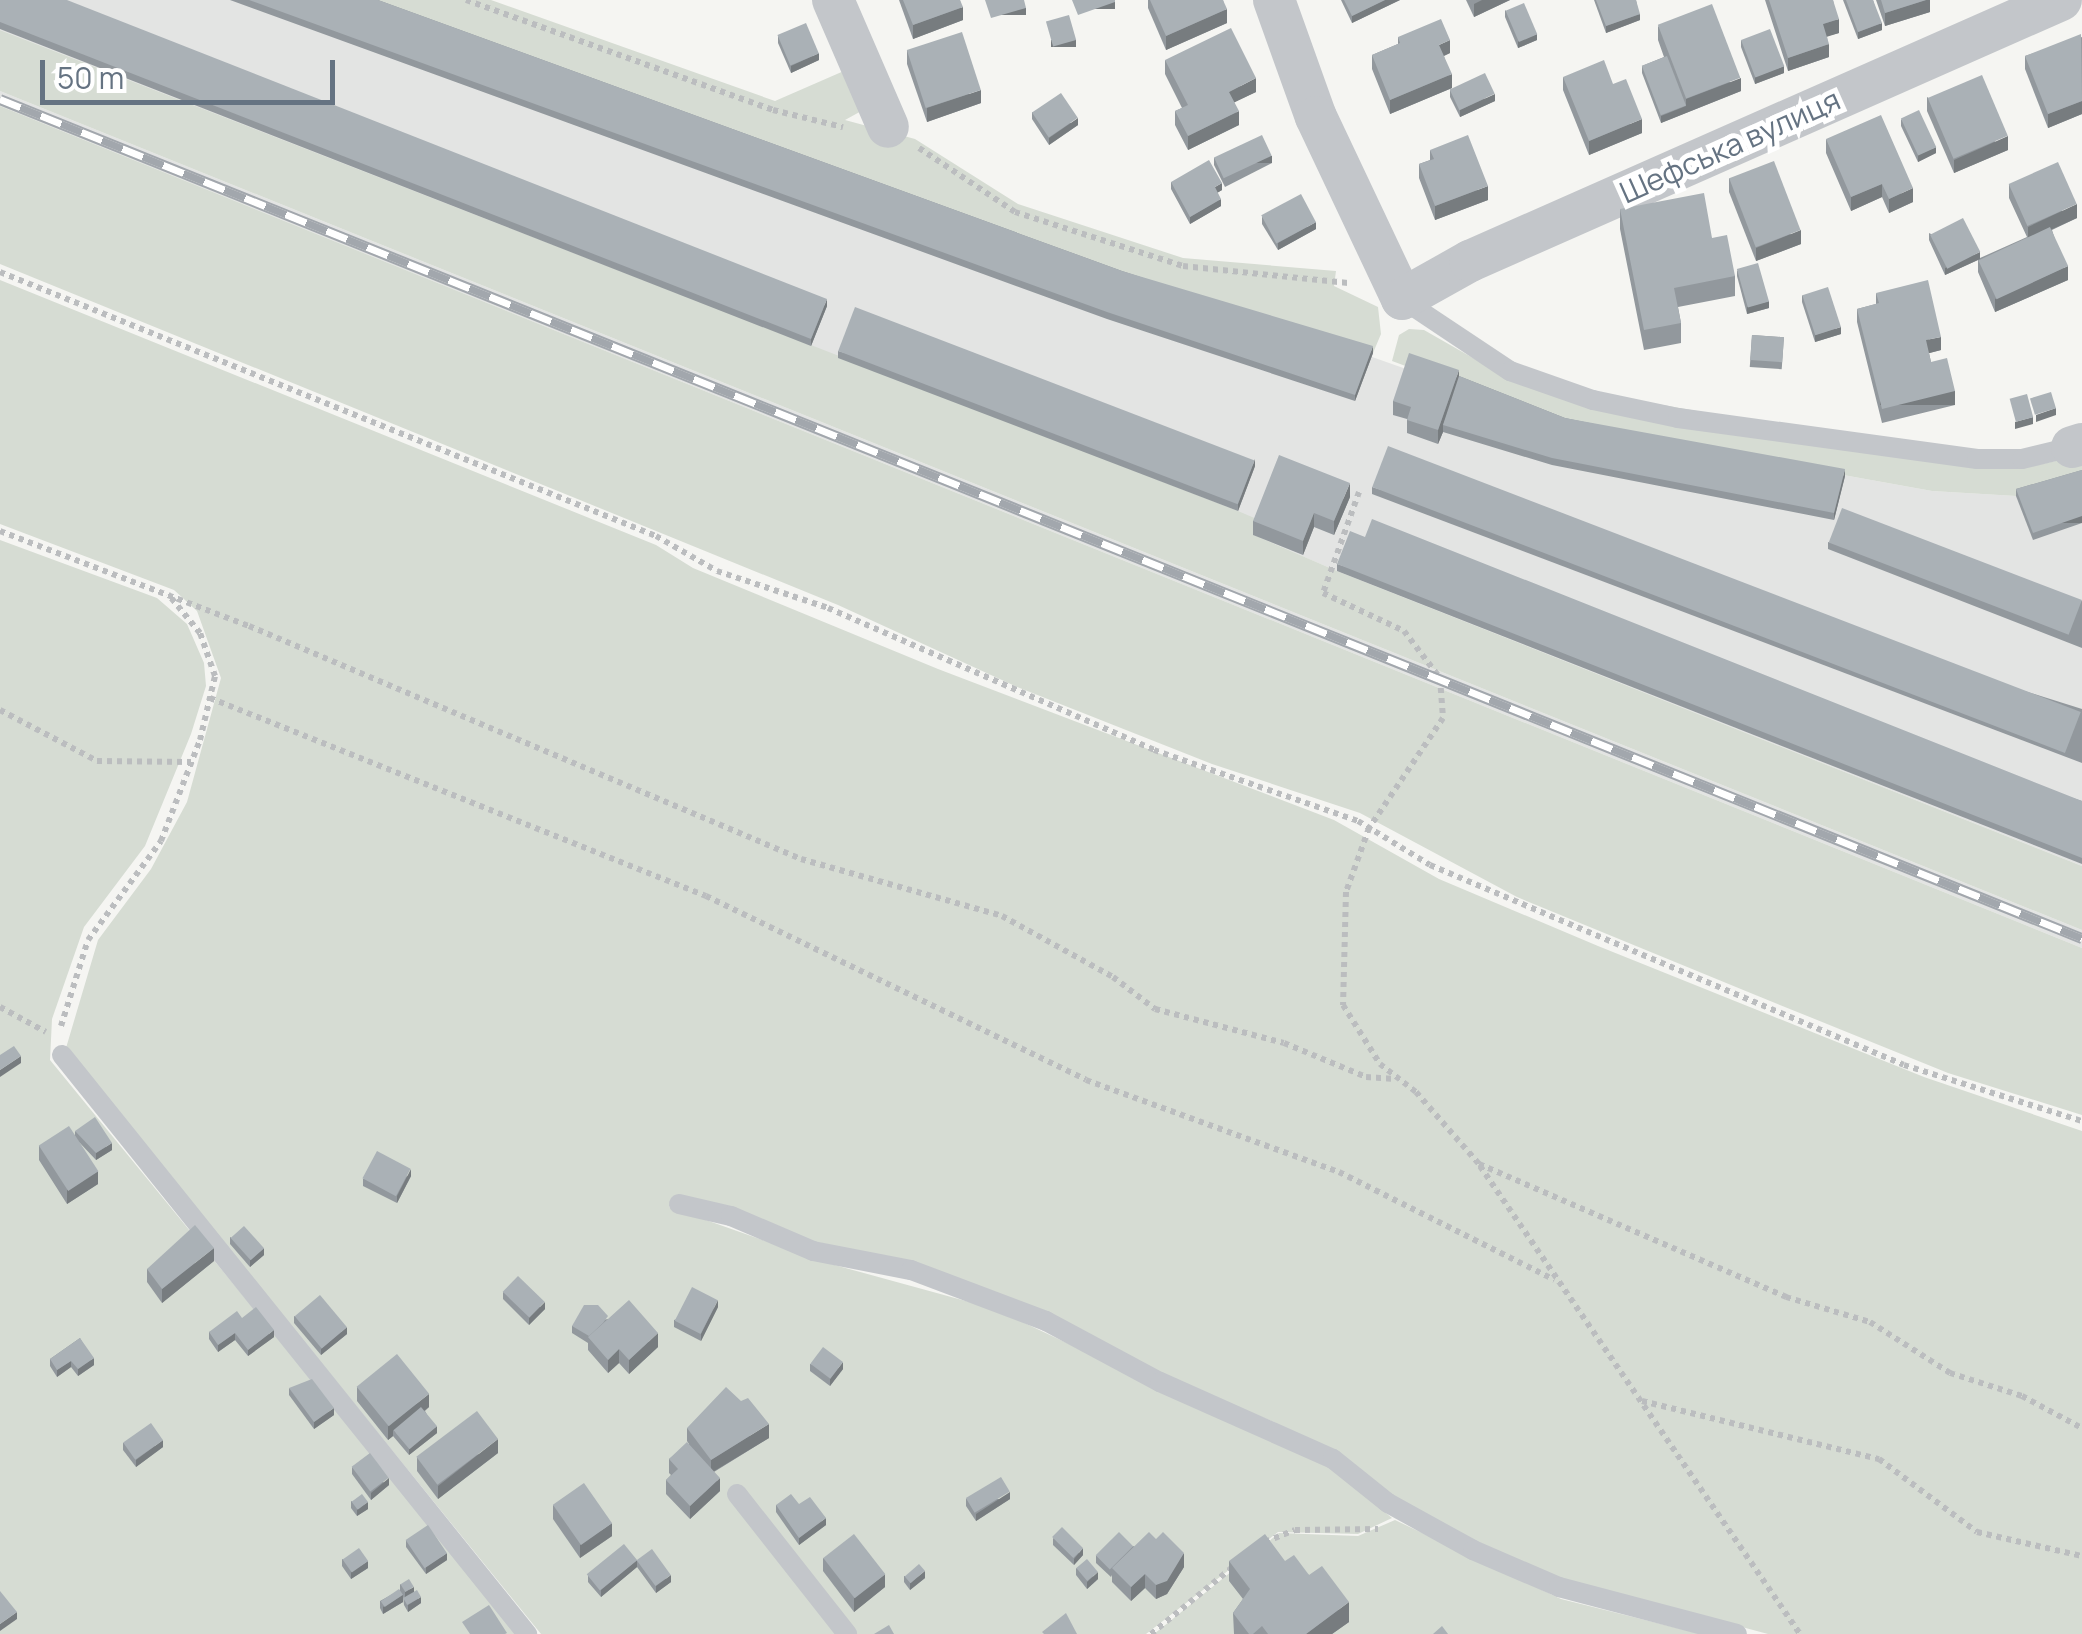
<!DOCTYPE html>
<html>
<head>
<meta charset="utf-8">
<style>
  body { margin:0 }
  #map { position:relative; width:2082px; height:1634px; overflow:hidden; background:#f5f5f2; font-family:Manrope,sans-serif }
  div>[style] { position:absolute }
  .built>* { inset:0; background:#e3e4e3 }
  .green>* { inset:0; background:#d6dcd3 }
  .path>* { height:6px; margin-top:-3px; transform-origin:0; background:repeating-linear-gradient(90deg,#bbbdbf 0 5px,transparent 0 10px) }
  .service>* { height:20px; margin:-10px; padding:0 10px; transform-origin:10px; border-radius:10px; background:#c3c6ca }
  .minor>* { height:42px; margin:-21px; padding:0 21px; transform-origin:21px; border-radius:21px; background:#c3c6ca }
  .rail>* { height:11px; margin-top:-5.5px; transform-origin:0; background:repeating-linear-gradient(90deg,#fff 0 22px,#a2a7ad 0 44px); box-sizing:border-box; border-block:2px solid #a2a7ad }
  .wall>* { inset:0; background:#92989d; transform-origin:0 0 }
  .shaded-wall>* { inset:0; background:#777c7f; transform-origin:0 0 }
  .building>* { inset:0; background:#aab1b6; transform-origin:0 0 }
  span { translate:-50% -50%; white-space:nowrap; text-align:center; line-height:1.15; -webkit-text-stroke:10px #fff; paint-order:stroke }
  .street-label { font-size:30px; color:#657382 }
  .scale { position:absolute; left:40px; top:60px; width:295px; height:45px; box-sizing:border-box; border:5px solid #657382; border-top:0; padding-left:12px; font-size:30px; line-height:35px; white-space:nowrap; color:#657382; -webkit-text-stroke:8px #fff; paint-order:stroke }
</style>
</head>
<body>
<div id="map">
  <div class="built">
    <i style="clip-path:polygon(0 0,359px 0,1565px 425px,1932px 491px,2016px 496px,2082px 474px,2082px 866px,1337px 571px,811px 346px,0 30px)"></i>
    <i style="clip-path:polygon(0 91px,2082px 930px,2082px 948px,0 106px)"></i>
  </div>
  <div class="green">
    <i style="clip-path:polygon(359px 0,491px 0,775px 101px,853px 67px,865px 109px,845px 120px,915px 139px,1018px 204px,1183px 258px,1336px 271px,1334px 286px,1378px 307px,1381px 334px,1373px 353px,1122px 278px)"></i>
    <i style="clip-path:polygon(0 30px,1238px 511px,1259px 520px,1254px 535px,1337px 571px,2082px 866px,2082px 930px,0 91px)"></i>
    <i style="clip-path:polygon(0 106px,2082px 948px,2082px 1115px,1948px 1073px,1753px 994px,1517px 897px,1360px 813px,1212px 764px,1015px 686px,838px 605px,0 264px)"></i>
    <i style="clip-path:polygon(0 280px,656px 545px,693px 568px,938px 669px,1334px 820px,1439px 879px,1598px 946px,1924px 1077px,2082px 1131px,2082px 1634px,1768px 1634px,1544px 1574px,1431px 1521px,1274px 1422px,1146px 1369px,1031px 1308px,906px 1261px,809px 1241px,736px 1210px,677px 1196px,669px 1207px,831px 1264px,995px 1309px,1330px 1467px,1392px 1518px,1358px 1534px,1278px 1532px,1146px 1634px,541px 1634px,66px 1048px,98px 940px,151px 869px,187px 802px,221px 678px,197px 611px,174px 590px,0 524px)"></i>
    <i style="clip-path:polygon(1409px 329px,1424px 330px,1508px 378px,2024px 468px,2082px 455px,2082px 474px,2016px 496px,1932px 491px,1565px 425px,1392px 361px,1399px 335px)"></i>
    <i style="clip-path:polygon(0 540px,157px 598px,187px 624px,204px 663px,206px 686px,191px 734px,145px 846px,84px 927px,52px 1019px,50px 1060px,520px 1634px,0 1634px)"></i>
    <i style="clip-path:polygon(1395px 1520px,1561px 1599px,1701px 1634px,1154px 1634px,1279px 1533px,1358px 1536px)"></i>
  </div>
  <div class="path">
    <i style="left:466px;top:0;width:326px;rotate:19.7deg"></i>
    <i style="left:773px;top:110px;width:72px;rotate:13.7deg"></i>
    <i style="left:919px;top:148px;width:115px;rotate:33.7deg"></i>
    <i style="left:1015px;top:212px;width:176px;rotate:17.8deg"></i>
    <i style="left:1183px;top:266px;width:166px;rotate:5.9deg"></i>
    <i style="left:0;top:272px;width:707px;rotate:21.92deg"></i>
    <i style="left:656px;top:536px;width:70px;rotate:29.8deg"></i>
    <i style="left:717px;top:571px;width:117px;rotate:18.4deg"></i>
    <i style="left:828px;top:608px;width:356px;rotate:23.5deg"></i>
    <i style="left:1154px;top:750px;width:216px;rotate:19.2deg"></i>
    <i style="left:1358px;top:821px;width:84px;rotate:31.4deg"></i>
    <i style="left:1430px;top:865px;width:514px;rotate:22.88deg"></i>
    <i style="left:1904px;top:1065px;width:187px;rotate:17.5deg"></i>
    <i style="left:1359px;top:492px;width:107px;rotate:109.6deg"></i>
    <i style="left:1323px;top:593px;width:89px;rotate:25.1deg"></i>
    <i style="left:1404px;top:631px;width:59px;rotate:52.5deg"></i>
    <i style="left:1440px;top:678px;width:40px;rotate:85.7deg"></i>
    <i style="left:1443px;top:718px;width:133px;rotate:123.9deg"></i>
    <i style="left:1369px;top:828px;width:68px;rotate:109.8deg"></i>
    <i style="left:1346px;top:892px;width:113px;rotate:91.5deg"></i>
    <i style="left:1343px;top:1005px;width:70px;rotate:57.9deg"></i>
    <i style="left:1380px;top:1064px;width:46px;rotate:37.9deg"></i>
    <i style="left:1416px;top:1092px;width:96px;rotate:48.8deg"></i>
    <i style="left:1479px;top:1164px;width:335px;rotate:23.4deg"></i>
    <i style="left:1786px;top:1297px;width:88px;rotate:16.6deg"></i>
    <i style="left:1870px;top:1322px;width:95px;rotate:32.5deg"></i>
    <i style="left:1950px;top:1373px;width:76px;rotate:17.7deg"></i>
    <i style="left:2022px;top:1396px;width:68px;rotate:28.1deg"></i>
    <i style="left:0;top:531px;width:267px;rotate:20.9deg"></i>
    <i style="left:249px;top:626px;width:599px;rotate:22.88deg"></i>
    <i style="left:801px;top:859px;width:209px;rotate:15.8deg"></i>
    <i style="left:1002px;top:916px;width:127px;rotate:28.8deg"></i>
    <i style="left:1113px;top:977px;width:53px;rotate:37.3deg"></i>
    <i style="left:1155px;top:1009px;width:133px;rotate:14.8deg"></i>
    <i style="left:1284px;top:1043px;width:89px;rotate:22.5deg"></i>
    <i style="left:1366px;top:1077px;width:29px;rotate:4deg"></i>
    <i style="left:210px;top:698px;width:534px;rotate:21.76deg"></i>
    <i style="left:706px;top:896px;width:422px;rotate:25.8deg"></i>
    <i style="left:1086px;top:1080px;width:269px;rotate:20deg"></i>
    <i style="left:1339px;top:1172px;width:241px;rotate:26.6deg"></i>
    <i style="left:0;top:710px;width:110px;rotate:27.7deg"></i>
    <i style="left:97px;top:761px;width:94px;rotate:0.6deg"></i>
    <i style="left:0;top:1007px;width:52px;rotate:28.5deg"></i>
    <i style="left:61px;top:1026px;width:90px;rotate:-72.6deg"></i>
    <i style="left:88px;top:940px;width:123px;rotate:-53.6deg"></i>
    <i style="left:161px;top:841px;width:108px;rotate:-68.9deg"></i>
    <i style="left:200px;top:740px;width:66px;rotate:-76.8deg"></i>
    <i style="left:215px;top:676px;width:46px;rotate:-109.2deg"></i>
    <i style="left:200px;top:633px;width:50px;rotate:-129.4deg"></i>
    <i style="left:1480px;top:1166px;width:567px;rotate:55.64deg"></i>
    <i style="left:1642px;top:1401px;width:244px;rotate:13.8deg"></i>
    <i style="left:1879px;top:1459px;width:122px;rotate:36.7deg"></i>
    <i style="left:1977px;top:1532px;width:108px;rotate:12.9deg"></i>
    <i style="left:1265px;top:1542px;width:32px;rotate:-22deg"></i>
    <i style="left:1295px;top:1530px;width:83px;rotate:-0.7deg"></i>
    <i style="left:1151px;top:1634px;width:109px;rotate:-39.4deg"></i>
  </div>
  <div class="service">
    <i style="left:1402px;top:299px;width:130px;rotate:33.7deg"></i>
    <i style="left:1510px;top:371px;width:88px;rotate:19.3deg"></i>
    <i style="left:1593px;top:400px;width:87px;rotate:12deg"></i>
    <i style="left:1678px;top:418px;width:302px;rotate:7.8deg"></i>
    <i style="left:1977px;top:459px;width:45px"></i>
    <i style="left:2022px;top:459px;width:51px;rotate:-13.5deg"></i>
    <i style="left:62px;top:1055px;width:743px;rotate:51.23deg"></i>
    <i style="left:679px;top:1204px;width:53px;rotate:13deg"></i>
    <i style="left:731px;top:1216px;width:89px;rotate:23.1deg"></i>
    <i style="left:813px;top:1251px;width:100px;rotate:11deg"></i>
    <i style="left:911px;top:1270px;width:144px;rotate:20.7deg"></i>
    <i style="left:1046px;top:1321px;width:129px;rotate:28.2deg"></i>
    <i style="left:1160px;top:1382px;width:189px;rotate:24deg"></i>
    <i style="left:1333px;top:1459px;width:70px;rotate:38.7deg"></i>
    <i style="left:1388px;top:1503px;width:97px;rotate:28.9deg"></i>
    <i style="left:1473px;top:1550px;width:94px;rotate:23.3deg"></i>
    <i style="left:1559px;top:1587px;width:184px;rotate:14.8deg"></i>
    <i style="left:737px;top:1494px;width:178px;rotate:51.8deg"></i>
  </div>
  <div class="minor">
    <i style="left:833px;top:0;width:138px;rotate:66.6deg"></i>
    <i style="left:1274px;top:0;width:124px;rotate:70.3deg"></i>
    <i style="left:1316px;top:117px;width:201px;rotate:64.7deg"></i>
    <i style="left:1402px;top:299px;width:78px;rotate:-29.2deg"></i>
    <i style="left:1470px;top:261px;width:646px;rotate:-23.83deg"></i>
    <i style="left:2072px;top:447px;width:10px;rotate:-17deg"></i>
  </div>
  <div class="rail">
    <i style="left:0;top:99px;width:2245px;rotate:21.95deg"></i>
  </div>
  <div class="wall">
    <i style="clip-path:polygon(0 0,827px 306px,811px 346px,0 29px)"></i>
    <i style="clip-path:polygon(230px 0,378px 0,1122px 271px,1373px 353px,1355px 401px,1107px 319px)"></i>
    <i style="clip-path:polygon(899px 0,960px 0,963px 20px,913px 39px)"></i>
    <i style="clip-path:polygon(1148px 0,1223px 0,1227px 23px,1166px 50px,1148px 8px)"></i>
    <i style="clip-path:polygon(1341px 0,1400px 0,1352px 23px)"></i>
    <i style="clip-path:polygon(1466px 0,1510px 0,1474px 17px)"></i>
    <i style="clip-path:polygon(1594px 0,1636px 0,1640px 20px,1606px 33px)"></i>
    <i style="clip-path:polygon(1765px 0,1833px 0,1839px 33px,1827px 36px,1829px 57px,1788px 71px)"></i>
    <i style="clip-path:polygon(1843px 0,1873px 0,1882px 30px,1858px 39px)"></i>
    <i style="clip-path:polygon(1876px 0,1930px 0,1930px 12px,1885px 26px)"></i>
    <i style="clip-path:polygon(1505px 10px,1537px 40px,1518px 48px,1505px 17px)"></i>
    <i style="clip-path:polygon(1658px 26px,1741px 91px,1661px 123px,1642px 73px,1642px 66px,1664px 57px,1658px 40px)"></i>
    <i style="clip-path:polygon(778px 36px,819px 60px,791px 73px,778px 43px)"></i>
    <i style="clip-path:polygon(1398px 37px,1450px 53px,1444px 56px,1452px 88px,1390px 114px,1372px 69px,1372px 55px,1398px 44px)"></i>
    <i style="clip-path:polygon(2082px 37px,2082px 114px,2048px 128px,2025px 69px,2025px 56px)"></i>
    <i style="clip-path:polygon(1741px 40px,1784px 73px,1755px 84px,1741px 47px)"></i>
    <i style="clip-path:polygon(907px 50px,981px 103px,927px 122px,907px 64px)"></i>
    <i style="clip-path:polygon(1165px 60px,1256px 92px,1234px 102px,1239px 125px,1188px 150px,1175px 125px,1175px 111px,1182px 108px,1165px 74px)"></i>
    <i style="clip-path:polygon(1563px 77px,1642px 133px,1589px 155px,1563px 90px)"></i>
    <i style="clip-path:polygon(1450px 90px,1495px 101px,1460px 117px,1450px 97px)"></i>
    <i style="clip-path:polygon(1927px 97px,2008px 150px,1954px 173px,1927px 111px)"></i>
    <i style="clip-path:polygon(1032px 112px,1078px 125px,1049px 145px,1032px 119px)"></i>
    <i style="clip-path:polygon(1901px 119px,1936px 153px,1918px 162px,1901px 126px)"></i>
    <i style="clip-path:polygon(1826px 139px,1913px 202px,1889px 213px,1882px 197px,1851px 211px,1826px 153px)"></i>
    <i style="clip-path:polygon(1430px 150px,1488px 200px,1435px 220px,1419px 178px,1419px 164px,1430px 160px)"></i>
    <i style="clip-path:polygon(1214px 158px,1272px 163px,1225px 187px,1214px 165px)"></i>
    <i style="clip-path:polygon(1729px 178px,1801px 244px,1756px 261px,1729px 192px)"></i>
    <i style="clip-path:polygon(1171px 182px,1222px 190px,1217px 193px,1221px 206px,1190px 224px,1171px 189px)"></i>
    <i style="clip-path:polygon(2009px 184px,2077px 218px,2052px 230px,2068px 280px,1995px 312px,1978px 272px,1978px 260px,1945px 275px,1929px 240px,1929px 233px,1980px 258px,2027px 237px,2009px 198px)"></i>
    <i style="clip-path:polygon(1620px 209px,1712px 238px,1735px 276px,1735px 296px,1678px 307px,1681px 323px,1681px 343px,1644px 350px,1620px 229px)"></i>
    <i style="clip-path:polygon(1262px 217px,1316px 229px,1278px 250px,1262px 224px)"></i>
    <i style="clip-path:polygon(1737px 270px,1769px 308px,1747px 314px,1737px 276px)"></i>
    <i style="clip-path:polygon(1876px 293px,1941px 350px,1929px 353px,1931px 362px,1955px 405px,1882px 423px,1857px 322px,1857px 309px,1876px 304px)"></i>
    <i style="clip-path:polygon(1802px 295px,1841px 334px,1815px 342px,1802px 302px)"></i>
    <i style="left:1752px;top:335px;width:32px;height:32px;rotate:4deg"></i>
    <i style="clip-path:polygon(838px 351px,1255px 466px,1238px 511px,838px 358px)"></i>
    <i style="clip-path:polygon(1459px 376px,1565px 418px,1845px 476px,1834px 520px,1552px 465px,1443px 432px,1438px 444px,1407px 433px,1407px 419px,1393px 415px,1393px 401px)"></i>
    <i style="clip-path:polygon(2082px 470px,2082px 523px,2033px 540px,2016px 496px,2016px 489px)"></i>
    <i style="clip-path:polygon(1372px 487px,2082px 709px,2082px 763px,1372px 494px)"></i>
    <i style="clip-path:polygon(1350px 497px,1334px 535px,1314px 527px,1303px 555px,1253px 535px,1253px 521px)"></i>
    <i style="clip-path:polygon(1828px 542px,2082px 601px,2082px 648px,1828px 549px)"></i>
    <i style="clip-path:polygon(1337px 564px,2082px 801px,2082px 864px,1337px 571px)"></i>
    <i style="clip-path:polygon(75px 1131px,112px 1150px,96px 1160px,79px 1142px,98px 1184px,67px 1204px,39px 1160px,39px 1146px,75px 1135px)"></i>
    <i style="clip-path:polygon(411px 1176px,397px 1203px,363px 1186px,363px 1179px)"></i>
    <i style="clip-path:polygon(230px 1237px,264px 1255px,250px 1267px,230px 1244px)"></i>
    <i style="clip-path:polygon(214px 1261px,162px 1303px,147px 1282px,147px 1269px)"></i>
    <i style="clip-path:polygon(503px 1292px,545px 1309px,529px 1325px,503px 1299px)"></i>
    <i style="clip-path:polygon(718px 1307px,701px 1341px,674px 1327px,674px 1320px)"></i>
    <i style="clip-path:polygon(294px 1316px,347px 1334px,321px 1355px,294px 1323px)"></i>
    <i style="clip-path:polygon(242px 1318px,274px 1337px,248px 1356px,235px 1340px,218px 1352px,209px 1339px,209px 1332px)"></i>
    <i style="clip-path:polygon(608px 1319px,658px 1347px,629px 1374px,619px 1363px,608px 1373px,588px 1350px,588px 1343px,572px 1333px,572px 1326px)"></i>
    <i style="clip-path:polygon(80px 1338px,94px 1365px,78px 1376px,71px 1367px,57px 1377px,50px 1366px,50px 1359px)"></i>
    <i style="clip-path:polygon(810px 1364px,843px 1369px,830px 1386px,810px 1371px)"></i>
    <i style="clip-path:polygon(357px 1387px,429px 1407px,425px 1411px,437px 1433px,409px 1455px,393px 1436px,388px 1440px,357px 1401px)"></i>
    <i style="clip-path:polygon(289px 1388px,334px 1415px,314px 1429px,289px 1395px)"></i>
    <i style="clip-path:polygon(687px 1428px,769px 1438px,714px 1472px,720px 1491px,690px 1519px,666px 1494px,666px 1480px,671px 1475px,669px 1473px,669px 1459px,689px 1444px,687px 1441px)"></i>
    <i style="clip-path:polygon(123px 1443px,163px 1447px,136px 1467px,123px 1450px)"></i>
    <i style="clip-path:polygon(498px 1453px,438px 1499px,417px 1471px,417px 1458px)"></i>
    <i style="clip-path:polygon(352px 1467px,389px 1485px,371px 1500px,352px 1474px)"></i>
    <i style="clip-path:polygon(966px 1499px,1010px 1499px,976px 1521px,966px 1506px)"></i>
    <i style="clip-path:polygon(351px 1501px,368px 1509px,357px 1516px,351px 1508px)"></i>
    <i style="clip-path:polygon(799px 1504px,826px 1525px,799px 1545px,776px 1512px,776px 1505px)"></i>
    <i style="clip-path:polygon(553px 1505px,612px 1536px,580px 1558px,553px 1519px)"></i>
    <i style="clip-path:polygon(1053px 1538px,1083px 1555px,1074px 1565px,1053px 1545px)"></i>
    <i style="clip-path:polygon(406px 1540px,447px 1560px,426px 1574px,406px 1547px)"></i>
    <i style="clip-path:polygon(1133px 1546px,1184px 1567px,1167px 1594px,1156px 1599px,1145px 1588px,1131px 1601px,1112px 1582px,1112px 1575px,1111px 1577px,1096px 1563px,1096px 1556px)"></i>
    <i style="clip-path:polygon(823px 1558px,885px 1587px,854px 1612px,823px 1571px)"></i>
    <i style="clip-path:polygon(342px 1559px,368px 1568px,351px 1579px,342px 1566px)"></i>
    <i style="clip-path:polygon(637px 1560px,671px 1582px,656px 1593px,637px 1567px,601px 1597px,588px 1582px,588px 1575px)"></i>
    <i style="clip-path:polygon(1229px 1561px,1285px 1561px,1309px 1575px,1349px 1622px,1332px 1634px,1234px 1634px,1233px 1613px,1243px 1599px,1229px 1581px)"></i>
    <i style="clip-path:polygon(1076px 1568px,1098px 1579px,1087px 1589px,1076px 1575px)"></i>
    <i style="clip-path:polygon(904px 1576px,925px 1578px,910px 1590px,904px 1582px)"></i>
    <i style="clip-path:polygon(400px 1584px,414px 1592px,421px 1603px,408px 1612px,404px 1605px,403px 1596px,403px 1602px,383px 1614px,380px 1608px,380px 1601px,400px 1590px)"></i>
  </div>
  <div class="shaded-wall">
    <i style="clip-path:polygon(1385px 0,1400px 0,1352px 23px,1352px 16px)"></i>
    <i style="clip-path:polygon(1482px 0,1510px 0,1474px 17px,1474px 4px)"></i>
    <i style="clip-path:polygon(1926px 0,1930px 0,1930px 12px,1885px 26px,1885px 13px)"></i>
    <i style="left:1115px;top:2px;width:7px;height:39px;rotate:90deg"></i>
    <i style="clip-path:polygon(963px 7px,963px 20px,913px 39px,913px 25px)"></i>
    <i style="left:1026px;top:8px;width:7px;height:36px;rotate:90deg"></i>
    <i style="clip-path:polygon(1227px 9px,1227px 23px,1166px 50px,1166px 36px)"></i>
    <i style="clip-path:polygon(1640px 14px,1640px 20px,1606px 33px,1606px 26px)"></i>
    <i style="clip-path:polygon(1839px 19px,1839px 33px,1823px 38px,1823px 24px)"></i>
    <i style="clip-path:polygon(1882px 23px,1882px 30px,1858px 39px,1858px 32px)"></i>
    <i style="clip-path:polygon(1537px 34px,1537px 40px,1518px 48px,1518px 41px)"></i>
    <i style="left:1076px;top:40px;width:7px;height:25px;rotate:90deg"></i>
    <i style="clip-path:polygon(1450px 40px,1450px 53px,1439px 58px,1439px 45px)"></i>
    <i style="clip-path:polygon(1829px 44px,1829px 57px,1788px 71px,1788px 58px)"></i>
    <i style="clip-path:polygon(819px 53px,819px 60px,791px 73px,791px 66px)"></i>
    <i style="clip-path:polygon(1784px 66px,1784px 73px,1755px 84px,1755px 77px)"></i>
    <i style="clip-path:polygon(1452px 74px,1452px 88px,1390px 114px,1390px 100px)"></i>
    <i style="clip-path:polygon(1256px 78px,1256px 92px,1229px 105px,1229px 92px)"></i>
    <i style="clip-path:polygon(1741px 78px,1741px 91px,1661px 123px,1661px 116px,1686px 106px,1686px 99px)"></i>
    <i style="clip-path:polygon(981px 90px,981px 103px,927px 122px,927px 108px)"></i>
    <i style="clip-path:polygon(1495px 94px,1495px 101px,1460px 117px,1460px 110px)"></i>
    <i style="clip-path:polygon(2082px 101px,2082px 114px,2048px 128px,2048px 114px)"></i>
    <i style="clip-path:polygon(1239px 111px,1239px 125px,1188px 150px,1188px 136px)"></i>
    <i style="clip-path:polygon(1078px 118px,1078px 125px,1049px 145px,1049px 138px)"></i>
    <i style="clip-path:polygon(1642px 119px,1642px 133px,1589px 155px,1589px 141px)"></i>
    <i style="clip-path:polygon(2008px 136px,2008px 150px,1954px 173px,1954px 160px)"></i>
    <i style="clip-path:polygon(1936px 147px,1936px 153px,1918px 162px,1918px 155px)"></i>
    <i style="left:1272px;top:156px;width:7px;height:53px;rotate:90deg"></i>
    <i style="clip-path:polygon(1222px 183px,1222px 190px,1215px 194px,1215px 187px)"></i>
    <i style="clip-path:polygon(1882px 184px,1882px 197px,1851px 211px,1851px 197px)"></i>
    <i style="clip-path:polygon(1488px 186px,1488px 200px,1435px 220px,1435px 206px)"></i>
    <i style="clip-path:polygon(1913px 188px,1913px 202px,1889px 213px,1889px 199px)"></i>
    <i style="clip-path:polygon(1221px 199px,1221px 206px,1190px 224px,1190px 217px)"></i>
    <i style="clip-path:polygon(2077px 204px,2077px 218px,2028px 240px,2028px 227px)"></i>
    <i style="clip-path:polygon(1316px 222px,1316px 229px,1278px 250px,1278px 243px)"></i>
    <i style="clip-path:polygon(1801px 230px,1801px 244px,1756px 261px,1756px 248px)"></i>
    <i style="clip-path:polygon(1980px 252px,1980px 259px,1945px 275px,1945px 268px)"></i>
    <i style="clip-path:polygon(2068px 266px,2068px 280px,1995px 312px,1995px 299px)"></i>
    <i style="clip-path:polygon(827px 299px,827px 306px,811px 346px,811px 339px)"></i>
    <i style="clip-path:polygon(1769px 301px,1769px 308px,1747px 314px,1747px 307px)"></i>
    <i style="clip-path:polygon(1841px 327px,1841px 334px,1815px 342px,1815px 335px)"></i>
    <i style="clip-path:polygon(1941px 337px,1941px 350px,1926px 354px,1926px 340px)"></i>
    <i style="clip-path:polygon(1373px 346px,1373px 353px,1355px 401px,1355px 395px)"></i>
    <i style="clip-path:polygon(1459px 370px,1459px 383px,1443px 425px,1443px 432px,1438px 444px,1438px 430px)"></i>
    <i style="left:1955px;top:391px;width:14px;height:75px;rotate:90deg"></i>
    <i style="clip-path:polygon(2056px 408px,2056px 415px,2036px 422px,2036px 415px)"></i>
    <i style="clip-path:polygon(2033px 417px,2033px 424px,2015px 429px,2015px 422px)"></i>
    <i style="clip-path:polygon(1255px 459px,1255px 466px,1238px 511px,1238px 504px)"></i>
    <i style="clip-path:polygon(1845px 469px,1845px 476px,1834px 520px,1834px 513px)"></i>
    <i style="clip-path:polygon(1350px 483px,1350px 497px,1334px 535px,1334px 521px)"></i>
    <i style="clip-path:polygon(1314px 513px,1314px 527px,1303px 555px,1303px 541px)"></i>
    <i style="left:2082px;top:516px;width:7px;height:52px;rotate:90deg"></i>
    <i style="clip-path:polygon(21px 1056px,21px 1063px,0 1077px,0 1070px)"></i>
    <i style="clip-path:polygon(112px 1143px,112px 1150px,96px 1160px,96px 1153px)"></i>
    <i style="clip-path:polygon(411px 1169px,411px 1176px,397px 1203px,397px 1196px)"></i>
    <i style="clip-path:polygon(98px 1171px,98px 1184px,67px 1204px,67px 1190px)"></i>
    <i style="clip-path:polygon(214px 1248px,214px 1261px,162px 1303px,162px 1289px)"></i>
    <i style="clip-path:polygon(264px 1248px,264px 1255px,250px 1267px,250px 1260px)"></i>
    <i style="clip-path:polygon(718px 1300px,718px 1307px,701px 1341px,701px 1334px)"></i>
    <i style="clip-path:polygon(545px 1302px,545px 1309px,529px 1325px,529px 1318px)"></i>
    <i style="clip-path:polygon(347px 1327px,347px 1334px,321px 1355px,321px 1349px)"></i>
    <i style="clip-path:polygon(274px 1330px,274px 1337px,248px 1356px,248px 1350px)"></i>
    <i style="clip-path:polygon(235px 1333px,235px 1340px,218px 1352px,218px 1345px)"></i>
    <i style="clip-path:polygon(658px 1333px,658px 1347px,629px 1374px,629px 1360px)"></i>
    <i style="clip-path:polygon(619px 1349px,619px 1363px,608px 1373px,608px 1360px)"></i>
    <i style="clip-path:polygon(94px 1358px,94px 1365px,78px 1376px,78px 1369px)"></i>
    <i style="clip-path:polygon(71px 1361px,71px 1367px,57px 1377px,57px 1370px)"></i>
    <i style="clip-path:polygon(843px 1362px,843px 1369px,830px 1386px,830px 1379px)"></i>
    <i style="clip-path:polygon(429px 1394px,429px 1407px,396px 1433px,393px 1430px,393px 1436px,388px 1440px,388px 1426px)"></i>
    <i style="clip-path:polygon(334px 1408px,334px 1415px,314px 1429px,314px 1422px)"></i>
    <i style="clip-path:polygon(769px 1424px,769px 1438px,711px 1473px,711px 1460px)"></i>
    <i style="clip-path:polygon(437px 1426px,437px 1433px,409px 1455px,409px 1448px)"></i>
    <i style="clip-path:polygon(498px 1439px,498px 1453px,438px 1499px,438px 1486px)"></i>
    <i style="clip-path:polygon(163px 1440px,163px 1447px,136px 1467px,136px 1460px)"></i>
    <i style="clip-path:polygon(389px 1478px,389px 1485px,371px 1500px,371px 1493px)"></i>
    <i style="clip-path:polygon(720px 1478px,720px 1491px,690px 1519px,690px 1506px)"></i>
    <i style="clip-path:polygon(1010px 1492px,1010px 1499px,976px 1521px,976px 1514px)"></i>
    <i style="clip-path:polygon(368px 1502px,368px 1509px,357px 1516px,357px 1509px)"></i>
    <i style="clip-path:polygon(826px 1518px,826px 1525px,799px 1545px,799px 1538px)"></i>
    <i style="clip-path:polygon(612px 1523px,612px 1536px,580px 1558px,580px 1545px)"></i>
    <i style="clip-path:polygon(1083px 1548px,1083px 1555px,1074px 1565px,1074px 1559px)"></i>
    <i style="clip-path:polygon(447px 1553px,447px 1560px,426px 1574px,426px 1567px)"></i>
    <i style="clip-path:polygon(1184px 1553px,1184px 1567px,1167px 1594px,1156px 1599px,1156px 1585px)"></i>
    <i style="clip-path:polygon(637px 1560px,637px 1567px,601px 1597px,601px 1590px)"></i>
    <i style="clip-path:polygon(368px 1561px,368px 1568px,351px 1579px,351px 1572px)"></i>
    <i style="clip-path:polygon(925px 1571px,925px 1578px,910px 1590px,910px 1583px)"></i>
    <i style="clip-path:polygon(1098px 1572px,1098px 1579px,1087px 1589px,1087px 1582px)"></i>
    <i style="clip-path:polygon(885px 1574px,885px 1587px,854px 1612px,854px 1598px)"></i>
    <i style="clip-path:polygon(1145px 1574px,1145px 1588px,1131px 1601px,1131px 1587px)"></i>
    <i style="clip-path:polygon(671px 1575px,671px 1582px,656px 1593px,656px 1586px)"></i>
    <i style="clip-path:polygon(414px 1587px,414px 1593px,405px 1599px,405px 1592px)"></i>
    <i style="clip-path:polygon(403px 1595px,403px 1602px,383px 1614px,383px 1607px)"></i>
    <i style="clip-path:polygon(421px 1597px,421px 1603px,408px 1612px,408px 1605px)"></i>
    <i style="clip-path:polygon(1349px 1602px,1349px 1622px,1332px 1634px,1306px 1634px)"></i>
    <i style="clip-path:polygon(17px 1612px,17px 1619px,0 1631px,0 1624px)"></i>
  </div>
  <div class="building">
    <i style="clip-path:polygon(0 0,67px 0,827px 299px,811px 339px,0 22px)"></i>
    <i style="clip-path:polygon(249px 0,378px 0,1122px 271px,1373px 346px,1355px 395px,1107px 312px)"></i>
    <i style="clip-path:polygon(903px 0,960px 0,963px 7px,913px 25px)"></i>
    <i style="clip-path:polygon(985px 0,1024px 0,1026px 8px,991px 18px)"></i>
    <i style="clip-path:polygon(1072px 0,1115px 0,1115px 2px,1078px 15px)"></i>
    <i style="clip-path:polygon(1150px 0,1223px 0,1227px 9px,1166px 36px)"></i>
    <i style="clip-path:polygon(1344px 0,1385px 0,1352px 16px)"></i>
    <i style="clip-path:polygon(1596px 0,1636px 0,1640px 14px,1606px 26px)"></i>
    <i style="clip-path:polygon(1769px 0,1833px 0,1839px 19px,1823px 24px,1829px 44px,1788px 58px)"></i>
    <i style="clip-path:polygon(1846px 0,1873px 0,1882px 23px,1858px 32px)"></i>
    <i style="clip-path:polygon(1881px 0,1926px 0,1885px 13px)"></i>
    <i style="left:1524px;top:3px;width:34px;height:20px;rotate:67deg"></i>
    <i style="left:1712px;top:4px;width:79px;height:58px;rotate:69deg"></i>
    <i style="left:1069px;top:15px;width:26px;height:24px;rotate:74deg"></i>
    <i style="clip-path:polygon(1441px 19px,1450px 40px,1439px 45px,1452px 74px,1390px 100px,1372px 55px,1400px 43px,1398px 37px)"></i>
    <i style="left:806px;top:23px;width:33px;height:31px;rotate:67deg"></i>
    <i style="clip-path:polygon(1231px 28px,1256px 78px,1229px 92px,1239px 111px,1188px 136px,1175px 111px,1188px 105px,1165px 60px)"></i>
    <i style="left:1770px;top:29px;width:40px;height:31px;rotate:69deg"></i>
    <i style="left:962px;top:32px;width:61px;height:58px;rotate:72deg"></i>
    <i style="clip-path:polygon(2081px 34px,2082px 101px,2048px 114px,2025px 56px)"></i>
    <i style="left:1667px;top:56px;width:53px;height:27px;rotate:69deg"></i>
    <i style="clip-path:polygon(1604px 60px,1613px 84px,1626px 79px,1642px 119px,1589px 141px,1563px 77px)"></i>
    <i style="left:1485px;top:73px;width:23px;height:39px;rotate:65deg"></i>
    <i style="left:1982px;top:75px;width:66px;height:59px;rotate:67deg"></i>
    <i style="left:1061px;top:93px;width:30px;height:35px;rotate:56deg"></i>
    <i style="left:1919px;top:110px;width:41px;height:20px;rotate:65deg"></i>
    <i style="clip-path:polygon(1881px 115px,1913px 188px,1889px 199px,1882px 184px,1851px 197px,1826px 139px)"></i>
    <i style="left:1262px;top:135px;width:23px;height:53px;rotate:65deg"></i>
    <i style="clip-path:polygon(1468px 135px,1488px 186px,1435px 206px,1419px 164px,1434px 159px,1430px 150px)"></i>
    <i style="clip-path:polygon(1209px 160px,1222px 183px,1215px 187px,1221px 199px,1190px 217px,1171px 182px)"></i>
    <i style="left:1774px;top:161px;width:74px;height:48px;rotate:69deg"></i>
    <i style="left:2058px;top:162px;width:46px;height:54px;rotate:66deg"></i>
    <i style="clip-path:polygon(1704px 193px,1712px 238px,1727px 235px,1735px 276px,1674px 288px,1681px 323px,1644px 330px,1620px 209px)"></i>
    <i style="left:1301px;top:194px;width:32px;height:45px;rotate:62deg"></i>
    <i style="left:1963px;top:218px;width:38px;height:37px;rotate:63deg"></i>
    <i style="left:2050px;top:227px;width:43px;height:79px;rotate:65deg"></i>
    <i style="left:1758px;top:263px;width:40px;height:22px;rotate:74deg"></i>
    <i style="clip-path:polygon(1928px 280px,1941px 337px,1926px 340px,1931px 362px,1947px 358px,1955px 391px,1882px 409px,1857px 309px,1879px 303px,1876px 293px)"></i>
    <i style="left:1828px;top:287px;width:42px;height:27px;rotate:72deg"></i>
    <i style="left:855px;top:307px;width:428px;height:47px;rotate:21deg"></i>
    <i style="left:1752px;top:335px;width:32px;height:25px;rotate:4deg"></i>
    <i style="clip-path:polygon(1409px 353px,1459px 370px,1438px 430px,1407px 420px,1411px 407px,1393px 401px)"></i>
    <i style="clip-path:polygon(1459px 376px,1565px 418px,1845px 469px,1834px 513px,1552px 458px,1443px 425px)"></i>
    <i style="left:2051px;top:392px;width:17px;height:22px;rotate:73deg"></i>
    <i style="left:2027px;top:394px;width:24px;height:18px;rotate:75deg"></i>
    <i style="left:1388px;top:446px;width:742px;height:44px;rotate:21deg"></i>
    <i style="clip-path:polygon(1279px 455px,1350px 483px,1334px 521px,1314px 513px,1303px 541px,1253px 521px)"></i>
    <i style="clip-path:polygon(2082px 470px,2082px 516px,2033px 533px,2016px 489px)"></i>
    <i style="left:1842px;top:508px;width:257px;height:37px;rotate:21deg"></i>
    <i style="clip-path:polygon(1372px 519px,2082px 801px,2082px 858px,1337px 564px,1350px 531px,1365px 537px)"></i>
    <i style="clip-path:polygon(14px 1046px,21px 1056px,0 1070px,0 1055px)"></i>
    <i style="clip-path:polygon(95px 1117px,112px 1143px,96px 1153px,75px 1131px)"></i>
    <i style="left:69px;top:1126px;width:54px;height:36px;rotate:57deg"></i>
    <i style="left:377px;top:1151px;width:38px;height:31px;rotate:28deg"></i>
    <i style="clip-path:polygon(195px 1225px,214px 1248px,162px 1289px,147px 1269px)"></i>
    <i style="left:244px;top:1226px;width:30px;height:18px;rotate:48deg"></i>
    <i style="left:518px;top:1276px;width:37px;height:22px;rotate:44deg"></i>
    <i style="left:692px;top:1287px;width:29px;height:38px;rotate:27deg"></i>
    <i style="left:320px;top:1295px;width:42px;height:33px;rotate:50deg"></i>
    <i style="clip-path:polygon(629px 1300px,658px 1333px,629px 1360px,619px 1349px,608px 1360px,588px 1337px)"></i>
    <i style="clip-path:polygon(584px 1305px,598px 1305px,608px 1316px,603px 1323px,589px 1336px,572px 1326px)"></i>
    <i style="clip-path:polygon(256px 1307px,274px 1330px,248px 1350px,235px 1333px,218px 1345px,209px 1332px,237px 1311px,242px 1318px)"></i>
    <i style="clip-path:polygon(80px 1338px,94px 1358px,78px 1369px,71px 1361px,57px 1370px,50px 1359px)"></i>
    <i style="left:823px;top:1347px;width:25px;height:21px;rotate:37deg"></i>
    <i style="left:397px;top:1354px;width:51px;height:52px;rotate:51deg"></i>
    <i style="clip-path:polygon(312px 1379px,334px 1408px,314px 1422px,289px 1388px)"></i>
    <i style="clip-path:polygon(726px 1387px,741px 1401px,748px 1398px,769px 1424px,711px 1460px,687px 1428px)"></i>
    <i style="left:421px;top:1407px;width:25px;height:36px;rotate:50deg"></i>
    <i style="left:477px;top:1411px;width:35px;height:76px;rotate:53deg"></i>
    <i style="left:151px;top:1423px;width:21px;height:34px;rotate:55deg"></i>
    <i style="clip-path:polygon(687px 1442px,720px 1478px,690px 1506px,666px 1480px,678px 1469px,669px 1459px)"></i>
    <i style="left:370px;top:1453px;width:31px;height:23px;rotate:53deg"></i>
    <i style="left:1001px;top:1477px;width:17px;height:41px;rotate:59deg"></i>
    <i style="left:584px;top:1483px;width:49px;height:38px;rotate:55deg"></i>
    <i style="left:362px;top:1494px;width:10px;height:13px;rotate:53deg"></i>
    <i style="clip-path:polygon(791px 1494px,799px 1504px,810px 1497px,826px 1518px,799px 1538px,776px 1505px)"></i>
    <i style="left:428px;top:1525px;width:34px;height:27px;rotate:56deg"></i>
    <i style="left:1062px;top:1527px;width:30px;height:14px;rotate:45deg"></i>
    <i style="left:1119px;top:1532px;width:20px;height:33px;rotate:45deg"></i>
    <i style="clip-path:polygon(1149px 1532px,1156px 1539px,1163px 1532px,1184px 1553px,1167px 1581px,1156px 1585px,1145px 1574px,1131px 1587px,1112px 1568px)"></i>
    <i style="left:854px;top:1534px;width:51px;height:39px;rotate:52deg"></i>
    <i style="clip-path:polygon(1265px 1534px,1285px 1561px,1294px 1555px,1309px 1575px,1322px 1566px,1349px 1602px,1306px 1634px,1268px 1634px,1262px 1626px,1253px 1634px,1249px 1634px,1233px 1613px,1250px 1589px,1229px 1561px)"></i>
    <i style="left:624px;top:1544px;width:21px;height:48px;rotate:51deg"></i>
    <i style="left:359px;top:1548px;width:16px;height:20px;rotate:55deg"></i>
    <i style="left:652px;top:1549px;width:32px;height:19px;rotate:54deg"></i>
    <i style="left:1087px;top:1559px;width:17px;height:14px;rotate:50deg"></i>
    <i style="left:919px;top:1564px;width:9px;height:19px;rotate:49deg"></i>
    <i style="left:409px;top:1579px;width:9px;height:10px;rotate:58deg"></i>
    <i style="left:399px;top:1589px;width:7px;height:22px;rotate:56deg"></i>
    <i style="left:417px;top:1590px;width:8px;height:16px;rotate:60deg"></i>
    <i style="clip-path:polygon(0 1591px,17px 1612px,0 1624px)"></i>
    <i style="clip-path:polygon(489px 1605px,507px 1633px,505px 1634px,470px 1634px,462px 1622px)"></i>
    <i style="clip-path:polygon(1066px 1613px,1077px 1634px,1044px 1634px,1042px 1632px)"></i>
    <i style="clip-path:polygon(889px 1625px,894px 1634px,874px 1634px)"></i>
    <i style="clip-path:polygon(1442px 1626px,1448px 1634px,1433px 1634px)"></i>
  </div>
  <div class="street-label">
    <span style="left:1730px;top:146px;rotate:-24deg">Шефська вулиця</span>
  </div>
  <div class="scale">50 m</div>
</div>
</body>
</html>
